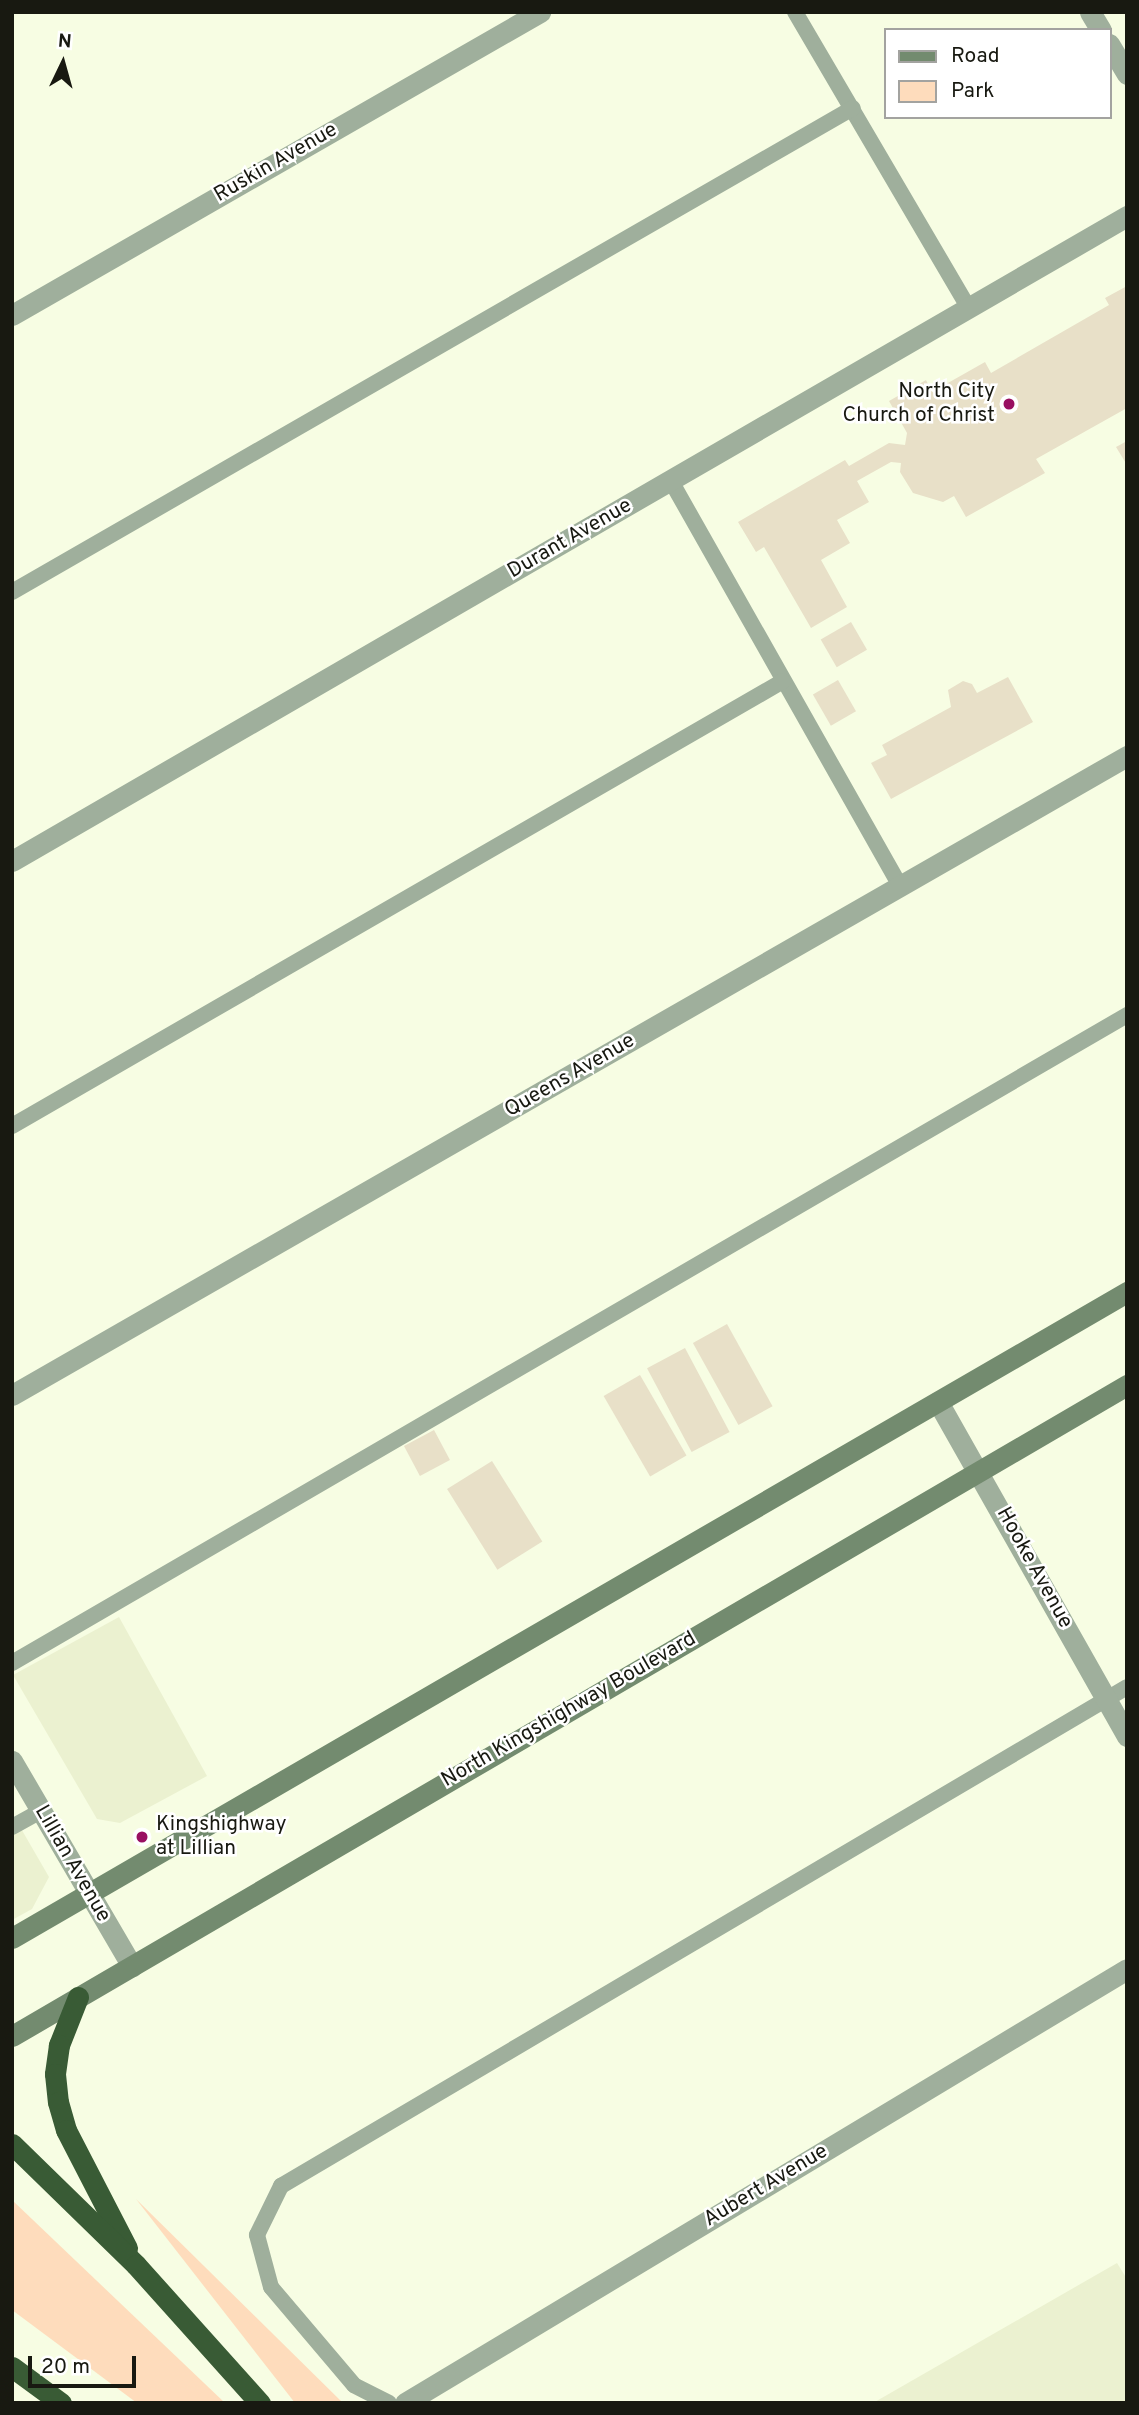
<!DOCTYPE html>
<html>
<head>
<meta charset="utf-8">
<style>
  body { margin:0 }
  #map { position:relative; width:1139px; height:2415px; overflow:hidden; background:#f7fde3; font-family:Overpass,sans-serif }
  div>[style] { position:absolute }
  .built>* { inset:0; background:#ebf1d0 }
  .green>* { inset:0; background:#fedcbc }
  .building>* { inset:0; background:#e8e0c8; transform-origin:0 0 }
  .lane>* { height:16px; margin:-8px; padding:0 8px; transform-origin:8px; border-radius:8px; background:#9faf9c }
  .street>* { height:21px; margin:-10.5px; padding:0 10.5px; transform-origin:10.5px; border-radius:10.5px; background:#9faf9c }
  .secondary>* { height:21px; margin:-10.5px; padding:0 10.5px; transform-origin:10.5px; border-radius:10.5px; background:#738b6f }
  .highway>* { height:21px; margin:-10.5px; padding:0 10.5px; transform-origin:10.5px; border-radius:10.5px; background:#395b35 }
  .dots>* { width:19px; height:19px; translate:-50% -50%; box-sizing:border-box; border:4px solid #fff; border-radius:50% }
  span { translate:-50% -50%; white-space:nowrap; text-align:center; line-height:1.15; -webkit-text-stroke:5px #fff; paint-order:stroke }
  .street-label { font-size:21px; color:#181911 }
  .poi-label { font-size:21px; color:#181911 }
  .right { translate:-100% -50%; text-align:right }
  .left { translate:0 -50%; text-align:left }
  .frame { position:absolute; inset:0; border:14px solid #181911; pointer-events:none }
  .legend { position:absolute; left:884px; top:28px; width:228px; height:91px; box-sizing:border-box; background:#fff; border:2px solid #a3a3a0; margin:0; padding:9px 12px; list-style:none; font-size:21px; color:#181911 }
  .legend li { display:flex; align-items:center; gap:14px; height:35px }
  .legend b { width:35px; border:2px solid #a3a3a0 }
  .north { position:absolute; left:28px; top:28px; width:70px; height:70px; -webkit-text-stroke:5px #fff; paint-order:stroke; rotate:5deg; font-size:19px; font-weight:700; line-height:28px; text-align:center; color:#181911 }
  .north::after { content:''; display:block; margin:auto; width:24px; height:32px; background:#181911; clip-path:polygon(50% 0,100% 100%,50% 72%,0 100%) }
  .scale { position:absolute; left:28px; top:2356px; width:108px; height:32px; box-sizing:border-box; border:4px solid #181911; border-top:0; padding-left:9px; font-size:21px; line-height:24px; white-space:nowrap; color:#181911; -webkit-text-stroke:5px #fff; paint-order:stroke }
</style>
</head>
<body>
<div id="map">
  <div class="built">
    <i style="clip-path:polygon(119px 1617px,207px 1776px,120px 1823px,97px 1819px,13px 1675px)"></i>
    <i style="clip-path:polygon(12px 1813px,49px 1877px,32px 1909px,12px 1920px)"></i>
    <i style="clip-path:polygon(1117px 2263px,1127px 2279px,1127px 2403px,873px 2403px)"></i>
  </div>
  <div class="green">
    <i style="clip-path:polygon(136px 2199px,343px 2403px,295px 2403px)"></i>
    <i style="clip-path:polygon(12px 2200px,225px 2403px,137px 2403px,12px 2310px)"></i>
  </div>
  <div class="building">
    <i style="clip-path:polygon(1127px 286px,1127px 408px,1036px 459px,1045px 473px,966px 517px,954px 496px,943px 502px,913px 493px,900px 472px,901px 463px,891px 462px,857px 481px,869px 502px,837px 520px,850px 543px,821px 560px,847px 607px,811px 628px,764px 547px,756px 552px,738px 522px,845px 460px,849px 466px,889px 443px,905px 445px,907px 433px,889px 401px,926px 380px,932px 392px,985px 362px,991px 373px,1109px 305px,1105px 298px)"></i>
    <i style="clip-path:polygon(1127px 441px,1127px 465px,1116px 447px)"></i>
    <i style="left:851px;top:622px;width:32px;height:35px;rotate:60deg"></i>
    <i style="clip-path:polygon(1008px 677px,1033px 722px,891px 799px,871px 763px,887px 755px,882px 745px,951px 707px,948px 690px,963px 681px,972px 684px,977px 693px)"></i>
    <i style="left:838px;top:680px;width:36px;height:29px;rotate:60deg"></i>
    <i style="left:727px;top:1324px;width:94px;height:39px;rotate:61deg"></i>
    <i style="left:685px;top:1348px;width:95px;height:43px;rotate:62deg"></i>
    <i style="left:640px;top:1375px;width:93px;height:42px;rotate:60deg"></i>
    <i style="left:434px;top:1430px;width:34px;height:34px;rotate:62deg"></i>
    <i style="left:492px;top:1461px;width:95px;height:53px;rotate:58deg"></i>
  </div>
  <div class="lane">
    <i style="left:795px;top:12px;width:342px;rotate:59.6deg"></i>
    <i style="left:671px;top:481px;width:465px;rotate:60.5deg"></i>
    <i style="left:12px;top:592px;width:970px;rotate:-29.92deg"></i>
    <i style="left:12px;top:1126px;width:890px;rotate:-29.99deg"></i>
    <i style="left:12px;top:1663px;width:1290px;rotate:-30.16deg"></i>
    <i style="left:12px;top:1827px;width:33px;rotate:-29deg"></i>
    <i style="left:389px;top:2403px;width:39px;rotate:-153deg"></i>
    <i style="left:354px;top:2385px;width:128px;rotate:-130.3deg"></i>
    <i style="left:271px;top:2287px;width:54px;rotate:-105.1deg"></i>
    <i style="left:257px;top:2235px;width:55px;rotate:-63.9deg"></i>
    <i style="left:281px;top:2186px;width:982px;rotate:-30.53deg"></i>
  </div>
  <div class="street">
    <i style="left:1090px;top:12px;width:21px;rotate:59deg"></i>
    <i style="left:1109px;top:44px;width:35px;rotate:59deg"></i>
    <i style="left:12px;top:315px;width:609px;rotate:-29.85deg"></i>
    <i style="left:12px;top:861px;width:1288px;rotate:-30.05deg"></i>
    <i style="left:12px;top:1395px;width:1285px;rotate:-29.82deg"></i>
    <i style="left:938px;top:1402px;width:384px;rotate:60.5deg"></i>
    <i style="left:12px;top:1761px;width:238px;rotate:59.7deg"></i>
    <i style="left:405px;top:2403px;width:842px;rotate:-31.01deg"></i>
  </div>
  <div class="secondary">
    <i style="left:12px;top:1938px;width:1289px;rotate:-30.09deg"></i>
    <i style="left:12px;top:2036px;width:1291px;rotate:-30.28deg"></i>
  </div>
  <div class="highway">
    <i style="left:78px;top:1997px;width:52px;rotate:111.6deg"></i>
    <i style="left:59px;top:2045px;width:29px;rotate:98deg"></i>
    <i style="left:55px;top:2074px;width:28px;rotate:84deg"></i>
    <i style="left:58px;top:2102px;width:29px;rotate:74deg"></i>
    <i style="left:66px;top:2130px;width:133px;rotate:62.7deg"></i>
    <i style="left:12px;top:2144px;width:173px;rotate:44.3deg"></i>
    <i style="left:136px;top:2265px;width:186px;rotate:48.1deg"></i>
    <i style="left:12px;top:2367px;width:61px;rotate:36.3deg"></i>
  </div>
  <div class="dots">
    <i style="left:1009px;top:404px;background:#990f61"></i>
    <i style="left:142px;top:1837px;background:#990f61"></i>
  </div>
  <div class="street-label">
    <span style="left:276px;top:163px;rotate:-30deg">Ruskin Avenue</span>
    <span style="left:570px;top:539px;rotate:-30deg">Durant Avenue</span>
    <span style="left:570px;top:1076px;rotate:-30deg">Queens Avenue</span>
    <span style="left:1034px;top:1568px;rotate:61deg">Hooke Avenue</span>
    <span style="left:569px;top:1710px;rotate:-30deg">North Kingshighway Boulevard</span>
    <span style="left:72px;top:1864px;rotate:60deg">Lillian Avenue</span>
    <span style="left:766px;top:2186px;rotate:-31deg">Aubert Avenue</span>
  </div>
  <div class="poi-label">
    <span class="right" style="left:995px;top:404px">North City<br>Church of Christ</span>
    <span class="left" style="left:156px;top:1837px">Kingshighway<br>at Lillian</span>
  </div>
  <div class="frame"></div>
  <ul class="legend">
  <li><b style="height:9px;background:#738b6f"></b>Road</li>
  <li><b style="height:19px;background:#fedcbc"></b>Park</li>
  </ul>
  <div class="north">N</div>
  <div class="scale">20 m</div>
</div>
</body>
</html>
